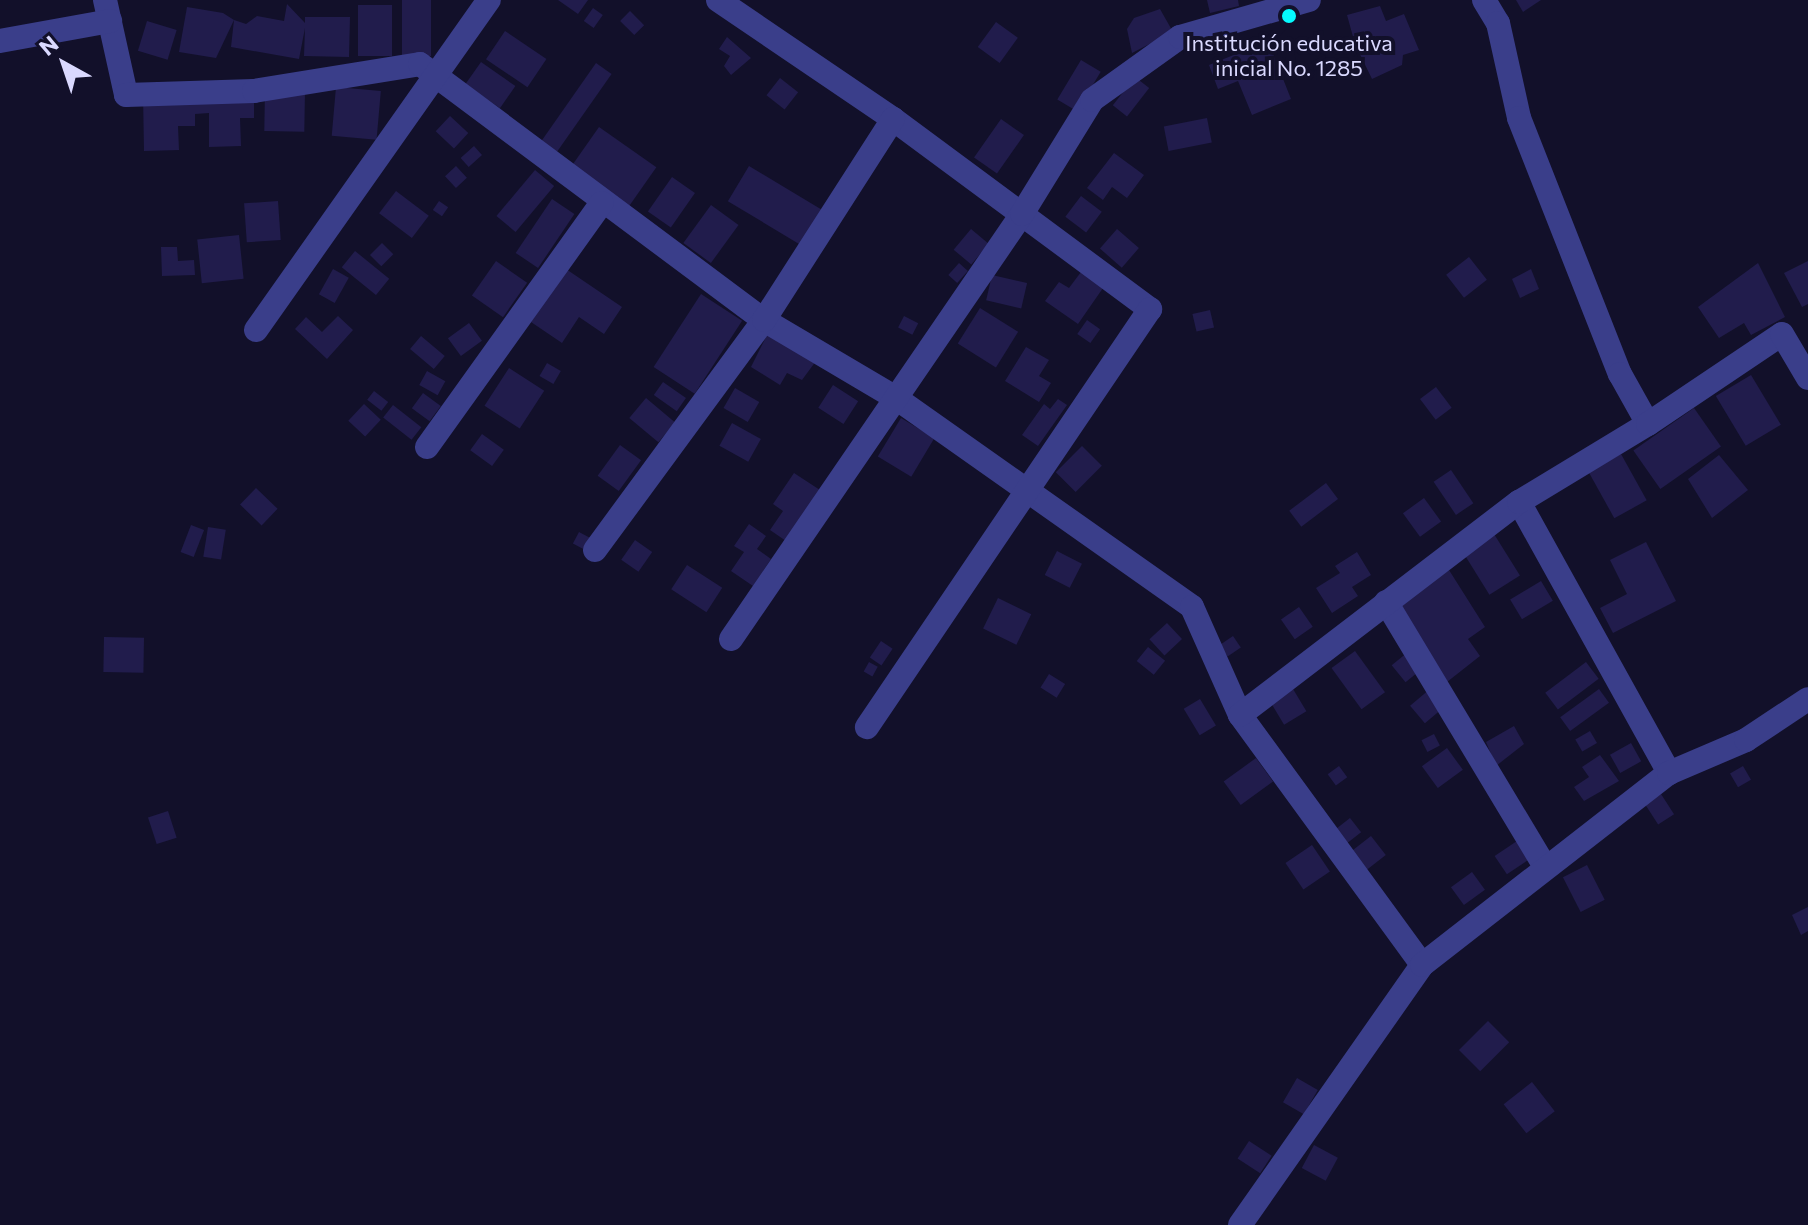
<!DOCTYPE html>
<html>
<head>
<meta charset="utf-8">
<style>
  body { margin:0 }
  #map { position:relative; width:1808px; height:1225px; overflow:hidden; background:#12102a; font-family:Commissioner,sans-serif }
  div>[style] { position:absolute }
  .building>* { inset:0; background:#211c4c; transform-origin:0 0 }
  .minor>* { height:24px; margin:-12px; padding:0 12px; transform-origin:12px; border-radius:12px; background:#3a3e8a }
  .dots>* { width:22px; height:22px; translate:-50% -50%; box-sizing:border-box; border:4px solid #12102a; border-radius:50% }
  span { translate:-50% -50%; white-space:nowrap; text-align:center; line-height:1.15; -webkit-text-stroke:8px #12102a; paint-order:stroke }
  .poi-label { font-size:22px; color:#dad9ff }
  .north { position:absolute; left:24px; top:24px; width:80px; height:80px; -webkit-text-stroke:6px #12102a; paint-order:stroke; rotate:320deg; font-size:22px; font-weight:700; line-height:32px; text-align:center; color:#dad9ff }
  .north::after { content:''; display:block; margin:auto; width:28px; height:36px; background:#dad9ff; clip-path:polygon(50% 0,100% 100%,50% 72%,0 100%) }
</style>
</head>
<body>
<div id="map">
  <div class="building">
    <i style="left:402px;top:0;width:29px;height:56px"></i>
    <i style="clip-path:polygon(558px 0,588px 0,578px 14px)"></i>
    <i style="clip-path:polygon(1207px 0,1238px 0,1239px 6px,1210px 13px)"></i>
    <i style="clip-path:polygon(1516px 0,1541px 0,1523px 12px)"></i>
    <i style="clip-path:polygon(287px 4px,305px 23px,305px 17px,350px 17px,349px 57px,304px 56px,305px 28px,299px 59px,231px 47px,234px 20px,246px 24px,257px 16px,284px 21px)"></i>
    <i style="left:358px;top:5px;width:34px;height:51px"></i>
    <i style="clip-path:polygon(1380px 6px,1386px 21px,1404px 14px,1419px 50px,1403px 55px,1402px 65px,1372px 79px,1355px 44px,1347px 15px)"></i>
    <i style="clip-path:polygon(187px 7px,223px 13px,234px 20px,216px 58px,179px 52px)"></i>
    <i style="left:593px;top:8px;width:12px;height:16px;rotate:35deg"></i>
    <i style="clip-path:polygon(1160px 9px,1173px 32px,1132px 53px,1127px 29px,1134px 18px)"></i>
    <i style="left:630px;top:11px;width:20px;height:14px;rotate:45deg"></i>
    <i style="left:147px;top:21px;width:31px;height:31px;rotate:17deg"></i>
    <i style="left:996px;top:22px;width:27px;height:31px;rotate:36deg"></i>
    <i style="left:505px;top:31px;width:50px;height:34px;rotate:34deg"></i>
    <i style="clip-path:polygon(727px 37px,751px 58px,731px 75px,724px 66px,730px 56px,719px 49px)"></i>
    <i style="clip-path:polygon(1268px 41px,1291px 99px,1252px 115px,1238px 81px,1218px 89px,1209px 65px)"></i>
    <i style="left:1081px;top:60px;width:23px;height:46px;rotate:31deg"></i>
    <i style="left:481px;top:62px;width:42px;height:27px;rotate:35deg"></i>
    <i style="left:596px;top:63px;width:19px;height:96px;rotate:35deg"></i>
    <i style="left:1135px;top:77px;width:18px;height:36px;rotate:38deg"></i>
    <i style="left:780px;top:78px;width:23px;height:22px;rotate:38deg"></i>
    <i style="left:336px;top:87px;width:45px;height:49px;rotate:5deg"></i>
    <i style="left:265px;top:90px;width:40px;height:41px;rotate:1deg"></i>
    <i style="clip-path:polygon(254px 91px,254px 118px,240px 118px,241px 146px,209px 147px,209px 113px,195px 114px,195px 126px,178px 126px,179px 150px,144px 151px,143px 94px)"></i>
    <i style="left:450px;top:116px;width:25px;height:21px;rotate:43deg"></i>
    <i style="left:1207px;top:118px;width:25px;height:44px;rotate:79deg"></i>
    <i style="left:1001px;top:119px;width:28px;height:47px;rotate:35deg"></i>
    <i style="left:599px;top:127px;width:70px;height:48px;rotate:35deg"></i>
    <i style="left:474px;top:146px;width:12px;height:18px;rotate:48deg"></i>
    <i style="clip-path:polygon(1114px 153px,1144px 175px,1127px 198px,1112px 187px,1103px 200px,1087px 188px)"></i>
    <i style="left:456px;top:166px;width:16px;height:15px;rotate:47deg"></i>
    <i style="left:749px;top:166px;width:85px;height:41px;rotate:31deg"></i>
    <i style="left:535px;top:170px;width:25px;height:60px;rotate:40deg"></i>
    <i style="left:672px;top:177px;width:28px;height:42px;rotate:35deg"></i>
    <i style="left:396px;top:191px;width:41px;height:28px;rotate:37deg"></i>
    <i style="left:1081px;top:196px;width:26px;height:26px;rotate:37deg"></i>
    <i style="left:552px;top:199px;width:27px;height:65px;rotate:34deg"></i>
    <i style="left:278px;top:201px;width:39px;height:34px;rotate:86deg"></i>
    <i style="left:439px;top:201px;width:11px;height:11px;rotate:34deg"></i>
    <i style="left:711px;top:205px;width:34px;height:47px;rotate:36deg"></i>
    <i style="left:971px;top:229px;width:23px;height:27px;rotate:40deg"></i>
    <i style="left:1117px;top:229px;width:29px;height:26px;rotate:41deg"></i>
    <i style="left:239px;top:235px;width:44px;height:42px;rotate:84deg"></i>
    <i style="left:382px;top:243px;width:16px;height:17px;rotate:45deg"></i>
    <i style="clip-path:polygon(161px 247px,177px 247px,178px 261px,194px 260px,195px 275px,162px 276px)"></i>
    <i style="left:355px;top:251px;width:44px;height:21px;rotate:39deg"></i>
    <i style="left:1469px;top:257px;width:29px;height:29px;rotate:52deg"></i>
    <i style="left:496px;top:261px;width:38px;height:42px;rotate:35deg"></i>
    <i style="clip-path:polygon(1808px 261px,1808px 304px,1802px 307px,1784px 273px)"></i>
    <i style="left:959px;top:263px;width:12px;height:16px;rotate:42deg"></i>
    <i style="clip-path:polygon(1758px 263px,1785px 317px,1751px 335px,1744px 323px,1719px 338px,1698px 307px)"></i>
    <i style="left:333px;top:269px;width:18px;height:29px;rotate:29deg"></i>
    <i style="clip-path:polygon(566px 269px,622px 307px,604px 334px,579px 317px,562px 343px,531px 322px)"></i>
    <i style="clip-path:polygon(1531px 269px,1539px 289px,1520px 298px,1512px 279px)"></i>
    <i style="clip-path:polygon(1081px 272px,1103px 288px,1078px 324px,1045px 301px,1059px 282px,1069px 288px)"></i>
    <i style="left:992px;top:275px;width:36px;height:26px;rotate:13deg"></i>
    <i style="left:701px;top:294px;width:49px;height:87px;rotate:33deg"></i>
    <i style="left:980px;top:308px;width:45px;height:42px;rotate:32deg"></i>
    <i style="left:1210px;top:310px;width:18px;height:18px;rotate:77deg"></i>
    <i style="clip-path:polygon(338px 316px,353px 330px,327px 359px,295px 329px,306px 317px,322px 332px)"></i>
    <i style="left:904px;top:316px;width:16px;height:13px;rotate:27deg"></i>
    <i style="left:1087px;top:320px;width:16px;height:17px;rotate:35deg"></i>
    <i style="left:469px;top:323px;width:22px;height:26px;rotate:54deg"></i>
    <i style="clip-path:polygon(768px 333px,816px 361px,802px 380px,787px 373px,780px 385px,751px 367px)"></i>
    <i style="left:421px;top:336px;width:31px;height:17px;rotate:40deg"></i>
    <i style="clip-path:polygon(1026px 347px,1049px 360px,1039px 376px,1051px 383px,1039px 402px,1005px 381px)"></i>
    <i style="left:547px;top:363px;width:16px;height:15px;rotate:30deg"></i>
    <i style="left:509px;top:368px;width:42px;height:45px;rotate:33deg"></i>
    <i style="left:427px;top:371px;width:21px;height:16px;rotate:29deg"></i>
    <i style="left:1751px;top:375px;width:58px;height:41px;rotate:59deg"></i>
    <i style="left:663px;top:382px;width:28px;height:16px;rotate:35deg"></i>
    <i style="left:833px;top:385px;width:30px;height:27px;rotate:33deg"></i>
    <i style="left:1436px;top:387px;width:26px;height:20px;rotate:53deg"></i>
    <i style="left:735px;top:388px;width:28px;height:23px;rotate:30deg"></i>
    <i style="left:374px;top:391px;width:18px;height:11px;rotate:38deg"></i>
    <i style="left:423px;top:393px;width:22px;height:19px;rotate:36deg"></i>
    <i style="left:646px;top:398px;width:38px;height:26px;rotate:40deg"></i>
    <i style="clip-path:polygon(1058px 399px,1067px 405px,1038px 446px,1022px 435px,1044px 404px,1050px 409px)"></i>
    <i style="left:364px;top:404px;width:23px;height:23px;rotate:43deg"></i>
    <i style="left:393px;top:405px;width:36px;height:16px;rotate:38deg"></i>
    <i style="left:1694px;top:408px;width:47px;height:74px;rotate:55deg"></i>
    <i style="left:901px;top:418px;width:39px;height:45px;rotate:31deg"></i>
    <i style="left:732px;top:423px;width:33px;height:26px;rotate:29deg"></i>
    <i style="left:482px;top:434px;width:27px;height:20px;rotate:36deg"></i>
    <i style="left:620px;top:445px;width:26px;height:38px;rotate:36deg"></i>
    <i style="left:1082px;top:446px;width:28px;height:37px;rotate:45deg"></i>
    <i style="left:1621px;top:454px;width:53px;height:37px;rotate:61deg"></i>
    <i style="clip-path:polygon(1719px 455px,1748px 490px,1712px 518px,1688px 479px)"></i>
    <i style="left:1451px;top:470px;width:40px;height:21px;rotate:56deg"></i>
    <i style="clip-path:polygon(794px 473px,820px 490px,786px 541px,770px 530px,783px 511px,773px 504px)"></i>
    <i style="left:1326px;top:483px;width:20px;height:46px;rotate:53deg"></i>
    <i style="left:256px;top:488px;width:30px;height:23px;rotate:44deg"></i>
    <i style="left:1424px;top:498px;width:29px;height:26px;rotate:54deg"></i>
    <i style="clip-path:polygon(749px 524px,766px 536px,757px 549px,771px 559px,753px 586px,731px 571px,744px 552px,734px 546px)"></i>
    <i style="left:191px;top:525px;width:14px;height:29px;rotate:21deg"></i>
    <i style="left:208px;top:527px;width:18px;height:30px;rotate:9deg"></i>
    <i style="left:579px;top:532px;width:15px;height:13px;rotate:28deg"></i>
    <i style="left:1494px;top:534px;width:49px;height:36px;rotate:58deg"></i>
    <i style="left:635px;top:540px;width:21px;height:24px;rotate:35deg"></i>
    <i style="clip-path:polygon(1646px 542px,1676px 601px,1613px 633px,1600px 608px,1627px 594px,1610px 560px)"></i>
    <i style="left:1057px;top:551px;width:28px;height:27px;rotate:27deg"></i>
    <i style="clip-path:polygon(1357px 552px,1371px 575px,1352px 587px,1358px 596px,1332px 613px,1316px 588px,1340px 573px,1335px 566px)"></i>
    <i style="left:687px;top:565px;width:42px;height:29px;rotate:33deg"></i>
    <i style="clip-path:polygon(1449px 570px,1485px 627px,1468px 639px,1480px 656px,1447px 682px,1398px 605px)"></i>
    <i style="left:1541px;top:581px;width:23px;height:36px;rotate:59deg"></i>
    <i style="left:998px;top:598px;width:37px;height:34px;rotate:26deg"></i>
    <i style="left:1299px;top:607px;width:24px;height:22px;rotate:55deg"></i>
    <i style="left:1167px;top:623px;width:22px;height:24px;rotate:47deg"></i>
    <i style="left:1233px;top:636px;width:14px;height:16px;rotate:56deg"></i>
    <i style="left:104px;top:637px;width:40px;height:35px;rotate:1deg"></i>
    <i style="left:881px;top:641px;width:14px;height:20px;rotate:34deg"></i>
    <i style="left:1148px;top:647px;width:22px;height:18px;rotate:39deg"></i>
    <i style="left:1355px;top:651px;width:51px;height:29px;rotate:54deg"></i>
    <i style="left:1408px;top:652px;width:22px;height:21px;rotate:51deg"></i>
    <i style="left:869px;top:662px;width:10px;height:11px;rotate:29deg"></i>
    <i style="left:1586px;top:662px;width:21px;height:51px;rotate:53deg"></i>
    <i style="left:1049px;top:674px;width:19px;height:16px;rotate:32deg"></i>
    <i style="left:1293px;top:689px;width:26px;height:26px;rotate:59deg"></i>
    <i style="left:1430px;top:689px;width:23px;height:26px;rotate:50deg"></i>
    <i style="left:1599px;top:689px;width:17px;height:48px;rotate:54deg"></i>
    <i style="left:1200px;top:699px;width:31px;height:19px;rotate:59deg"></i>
    <i style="clip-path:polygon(1514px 726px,1524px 744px,1496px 766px,1486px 742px)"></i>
    <i style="left:1590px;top:731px;width:14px;height:17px;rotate:60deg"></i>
    <i style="left:1434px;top:734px;width:13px;height:14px;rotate:63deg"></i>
    <i style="left:1631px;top:743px;width:21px;height:24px;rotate:61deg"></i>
    <i style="left:1447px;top:748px;width:27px;height:31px;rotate:54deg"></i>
    <i style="clip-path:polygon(1600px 755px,1619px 781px,1584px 801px,1574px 787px,1589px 777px,1582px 767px)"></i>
    <i style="left:1256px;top:758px;width:29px;height:40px;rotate:54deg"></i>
    <i style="left:1339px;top:766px;width:14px;height:14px;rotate:54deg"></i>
    <i style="left:1743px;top:766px;width:16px;height:15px;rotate:60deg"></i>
    <i style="left:1661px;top:794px;width:24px;height:19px;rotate:57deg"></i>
    <i style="left:168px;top:811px;width:28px;height:21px;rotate:72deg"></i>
    <i style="left:1350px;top:818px;width:18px;height:26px;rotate:52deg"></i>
    <i style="left:1371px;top:836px;width:24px;height:33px;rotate:52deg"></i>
    <i style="left:1517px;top:841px;width:22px;height:27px;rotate:56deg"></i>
    <i style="left:1312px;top:845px;width:32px;height:32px;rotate:56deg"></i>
    <i style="left:1587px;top:865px;width:39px;height:27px;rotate:63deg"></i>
    <i style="left:1472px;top:872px;width:22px;height:26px;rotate:54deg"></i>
    <i style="clip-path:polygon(1808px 907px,1808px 931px,1801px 935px,1792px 915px)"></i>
    <i style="left:1488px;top:1021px;width:30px;height:41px;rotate:45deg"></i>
    <i style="left:1297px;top:1078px;width:24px;height:28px;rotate:30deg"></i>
    <i style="left:1532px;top:1082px;width:37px;height:36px;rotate:52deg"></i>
    <i style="left:1249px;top:1141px;width:27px;height:21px;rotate:33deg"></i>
    <i style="left:1314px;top:1145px;width:27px;height:26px;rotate:28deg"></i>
  </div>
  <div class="minor">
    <i style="left:105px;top:0;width:97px;rotate:77.5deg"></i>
    <i style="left:126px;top:95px;width:128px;rotate:-1.8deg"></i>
    <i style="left:254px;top:91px;width:168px;rotate:-9.2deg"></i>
    <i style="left:420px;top:64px;width:429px;rotate:36.7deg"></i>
    <i style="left:764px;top:320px;width:153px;rotate:30.6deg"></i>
    <i style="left:896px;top:398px;width:362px;rotate:35.2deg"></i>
    <i style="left:1192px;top:607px;width:118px;rotate:66deg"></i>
    <i style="left:1240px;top:715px;width:309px;rotate:53.9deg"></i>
    <i style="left:718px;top:0;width:212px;rotate:34.2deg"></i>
    <i style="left:893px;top:119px;width:320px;rotate:36.5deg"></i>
    <i style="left:1150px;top:309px;width:505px;rotate:124.1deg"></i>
    <i style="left:1484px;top:0;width:27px;rotate:59deg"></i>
    <i style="left:1498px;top:23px;width:97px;rotate:77.5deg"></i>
    <i style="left:1519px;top:118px;width:275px;rotate:68.5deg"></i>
    <i style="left:1620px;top:374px;width:57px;rotate:60.8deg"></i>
    <i style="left:0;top:41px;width:112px;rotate:-10.3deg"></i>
    <i style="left:256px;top:330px;width:404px;rotate:-54.8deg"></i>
    <i style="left:427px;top:447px;width:300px;rotate:-54.4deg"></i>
    <i style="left:1519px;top:502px;width:310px;rotate:61deg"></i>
    <i style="left:595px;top:550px;width:285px;rotate:-53.7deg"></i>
    <i style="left:764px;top:320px;width:239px;rotate:-57.3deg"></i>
    <i style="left:1386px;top:602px;width:309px;rotate:59deg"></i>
    <i style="left:731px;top:639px;width:515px;rotate:-55.6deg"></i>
    <i style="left:1022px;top:214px;width:134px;rotate:-58.4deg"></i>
    <i style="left:1092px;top:100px;width:108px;rotate:-35.6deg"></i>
    <i style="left:1180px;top:37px;width:134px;rotate:-16deg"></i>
    <i style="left:1240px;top:715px;width:351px;rotate:-37.4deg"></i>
    <i style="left:1519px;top:502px;width:151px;rotate:-31.2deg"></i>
    <i style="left:1648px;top:424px;width:161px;rotate:-33.9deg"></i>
    <i style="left:1782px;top:334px;width:51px;rotate:59.4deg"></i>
    <i style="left:1240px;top:1225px;width:317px;rotate:-55deg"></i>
    <i style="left:1422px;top:965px;width:313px;rotate:-37.9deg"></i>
    <i style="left:1669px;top:773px;width:84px;rotate:-23.2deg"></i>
    <i style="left:1746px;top:740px;width:74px;rotate:-33.5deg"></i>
  </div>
  <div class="dots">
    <i style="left:1289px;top:16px;background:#05fbff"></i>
  </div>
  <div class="poi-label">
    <span style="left:1289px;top:55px">Institución educativa<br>inicial No. 1285</span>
  </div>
  <div class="north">N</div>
</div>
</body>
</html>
